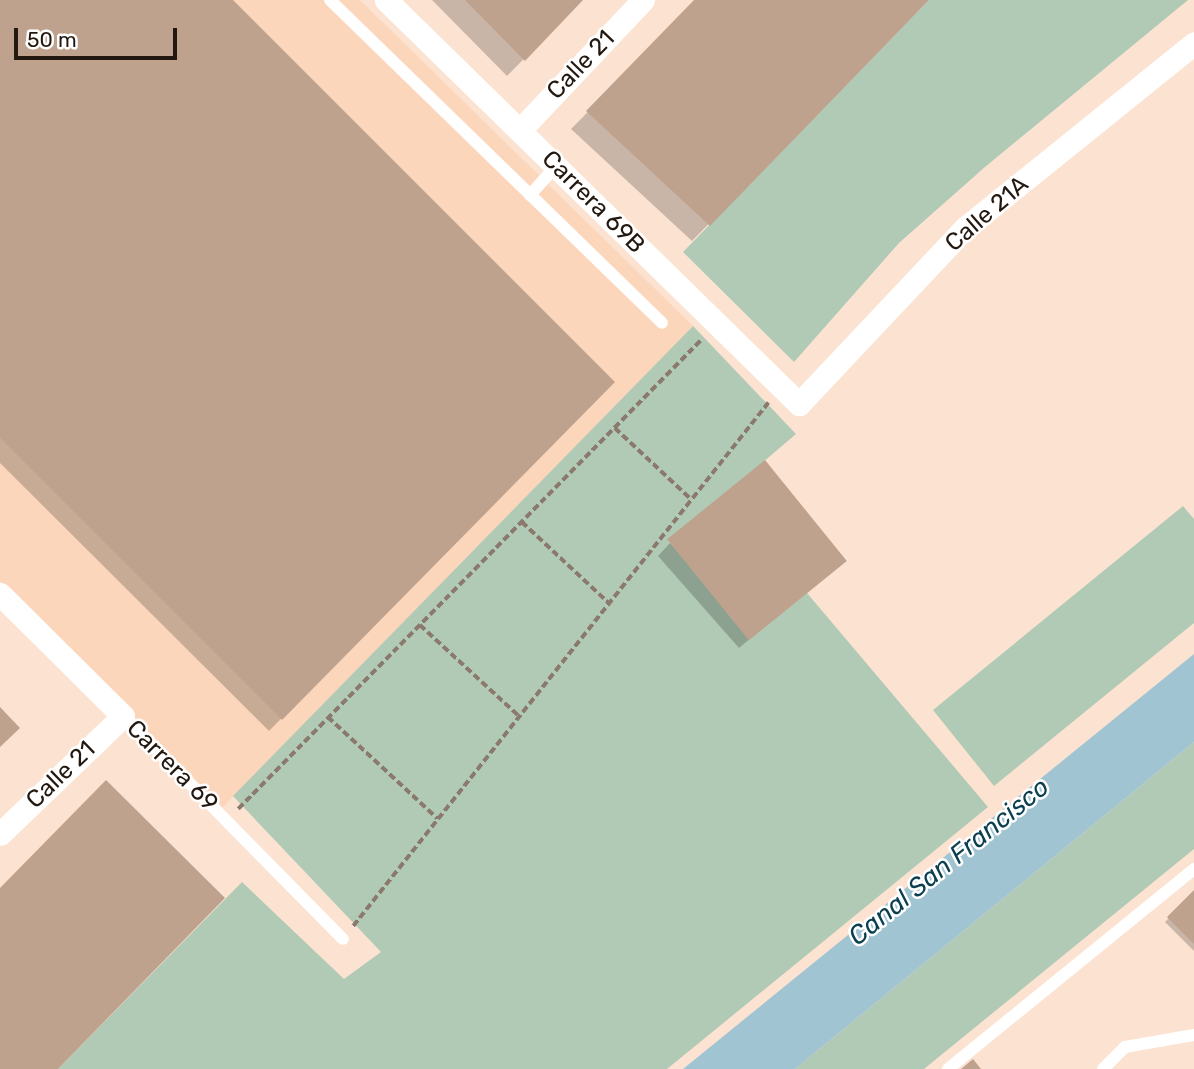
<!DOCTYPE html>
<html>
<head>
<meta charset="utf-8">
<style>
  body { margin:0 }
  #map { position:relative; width:1194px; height:1069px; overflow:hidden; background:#fce3d1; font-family:Rubik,sans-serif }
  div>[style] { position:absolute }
  .built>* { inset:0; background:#fbd6bb }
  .green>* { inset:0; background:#b1cab6 }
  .water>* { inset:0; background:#a0c4d2 }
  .shadow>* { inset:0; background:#0003 }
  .building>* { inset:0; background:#bfa28d; transform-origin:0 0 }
  .path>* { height:3.5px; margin-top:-1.75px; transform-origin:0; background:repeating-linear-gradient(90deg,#8b796d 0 7px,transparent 0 10.5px) }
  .lane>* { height:12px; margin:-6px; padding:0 6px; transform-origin:6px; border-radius:6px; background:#fff }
  .street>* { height:23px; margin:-11.5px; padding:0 11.5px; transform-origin:11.5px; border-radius:11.5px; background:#fff }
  span { translate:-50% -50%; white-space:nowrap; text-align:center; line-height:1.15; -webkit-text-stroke:5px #fff; paint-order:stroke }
  .street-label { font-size:24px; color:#231810 }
  .water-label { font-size:26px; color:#0b3f4f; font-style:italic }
  .scale { position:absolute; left:14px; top:28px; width:163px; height:32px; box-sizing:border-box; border:4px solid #231810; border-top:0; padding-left:9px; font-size:21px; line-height:24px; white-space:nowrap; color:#231810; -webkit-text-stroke:5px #fff; paint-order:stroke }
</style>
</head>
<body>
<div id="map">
  <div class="built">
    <i style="clip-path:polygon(0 0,360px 0,693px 326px,223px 807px,0 581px)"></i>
  </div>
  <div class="green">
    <i style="clip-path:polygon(929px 0,1188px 0,985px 167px,899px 243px,794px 362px,683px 252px)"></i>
    <i style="clip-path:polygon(693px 326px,796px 434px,669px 542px,753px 636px,807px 593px,988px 807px,667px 1069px,58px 1069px,242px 882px,344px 979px,381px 952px,233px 796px)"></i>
    <i style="clip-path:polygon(1183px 506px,1194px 519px,1194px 623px,994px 786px,933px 710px)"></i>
    <i style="clip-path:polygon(1194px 742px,1194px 849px,924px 1069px,795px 1069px)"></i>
  </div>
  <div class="water">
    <i style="clip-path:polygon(1194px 654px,1194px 742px,795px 1069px,683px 1069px)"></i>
  </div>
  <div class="shadow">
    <i style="clip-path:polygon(0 0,231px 0,613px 382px,269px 731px,0 463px)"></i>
    <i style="clip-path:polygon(432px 0,582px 0,507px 76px)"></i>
    <i style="clip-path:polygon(698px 0,928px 0,692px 241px,571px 129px)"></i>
    <i style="clip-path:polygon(670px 543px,844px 561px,739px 648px,658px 556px)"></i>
    <i style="clip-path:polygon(1194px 892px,1194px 951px,1165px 922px)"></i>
  </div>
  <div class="building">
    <i style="clip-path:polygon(0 0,233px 0,615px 382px,282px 720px,0 438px)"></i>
    <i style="clip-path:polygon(465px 0,583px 0,525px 61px)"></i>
    <i style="clip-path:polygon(694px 0,929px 0,710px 226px,586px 111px)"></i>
    <i style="left:765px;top:460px;width:130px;height:126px;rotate:51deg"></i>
    <i style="clip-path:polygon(0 707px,20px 728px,0 747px)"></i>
    <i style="clip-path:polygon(106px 780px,225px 898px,58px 1069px,0 1069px,0 888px)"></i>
    <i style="clip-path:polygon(1194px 890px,1194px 944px,1167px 917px)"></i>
    <i style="clip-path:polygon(973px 1059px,981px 1069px,961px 1069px)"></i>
  </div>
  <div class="path">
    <i style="left:615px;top:428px;width:104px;rotate:43.1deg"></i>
    <i style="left:522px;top:522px;width:119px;rotate:43deg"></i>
    <i style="left:420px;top:625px;width:134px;rotate:42.6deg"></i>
    <i style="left:328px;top:717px;width:149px;rotate:42.8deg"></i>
    <i style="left:238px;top:809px;width:660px;rotate:-45.37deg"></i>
    <i style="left:353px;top:926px;width:668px;rotate:-51.57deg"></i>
  </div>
  <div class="lane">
    <i style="left:330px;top:0;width:463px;rotate:44.2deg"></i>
    <i style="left:530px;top:195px;width:39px;rotate:-48deg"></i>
    <i style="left:123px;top:716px;width:313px;rotate:45.4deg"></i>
    <i style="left:948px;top:1069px;width:317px;rotate:-39.1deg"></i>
    <i style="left:1103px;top:1069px;width:31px;rotate:-45deg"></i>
    <i style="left:1125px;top:1047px;width:70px;rotate:-9.9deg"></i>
  </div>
  <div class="street">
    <i style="left:386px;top:0;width:578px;rotate:44.37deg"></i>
    <i style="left:799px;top:404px;width:242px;rotate:-46.7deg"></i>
    <i style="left:965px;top:228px;width:294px;rotate:-38.9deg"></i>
    <i style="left:520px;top:130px;width:179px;rotate:-46.6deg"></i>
    <i style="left:0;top:594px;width:173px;rotate:44.8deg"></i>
    <i style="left:123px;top:716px;width:170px;rotate:136.2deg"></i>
  </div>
  <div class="street-label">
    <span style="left:581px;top:65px;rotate:-46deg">Calle 21</span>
    <span style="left:593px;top:202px;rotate:45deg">Carrera 69B</span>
    <span style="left:987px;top:214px;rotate:-41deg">Calle 21A</span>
    <span style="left:172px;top:766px;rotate:45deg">Carrera 69</span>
    <span style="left:61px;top:775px;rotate:-44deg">Calle 21</span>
  </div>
  <div class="water-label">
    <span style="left:949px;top:862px;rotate:-39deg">Canal San Francisco</span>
  </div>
  <div class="scale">50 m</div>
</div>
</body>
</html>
